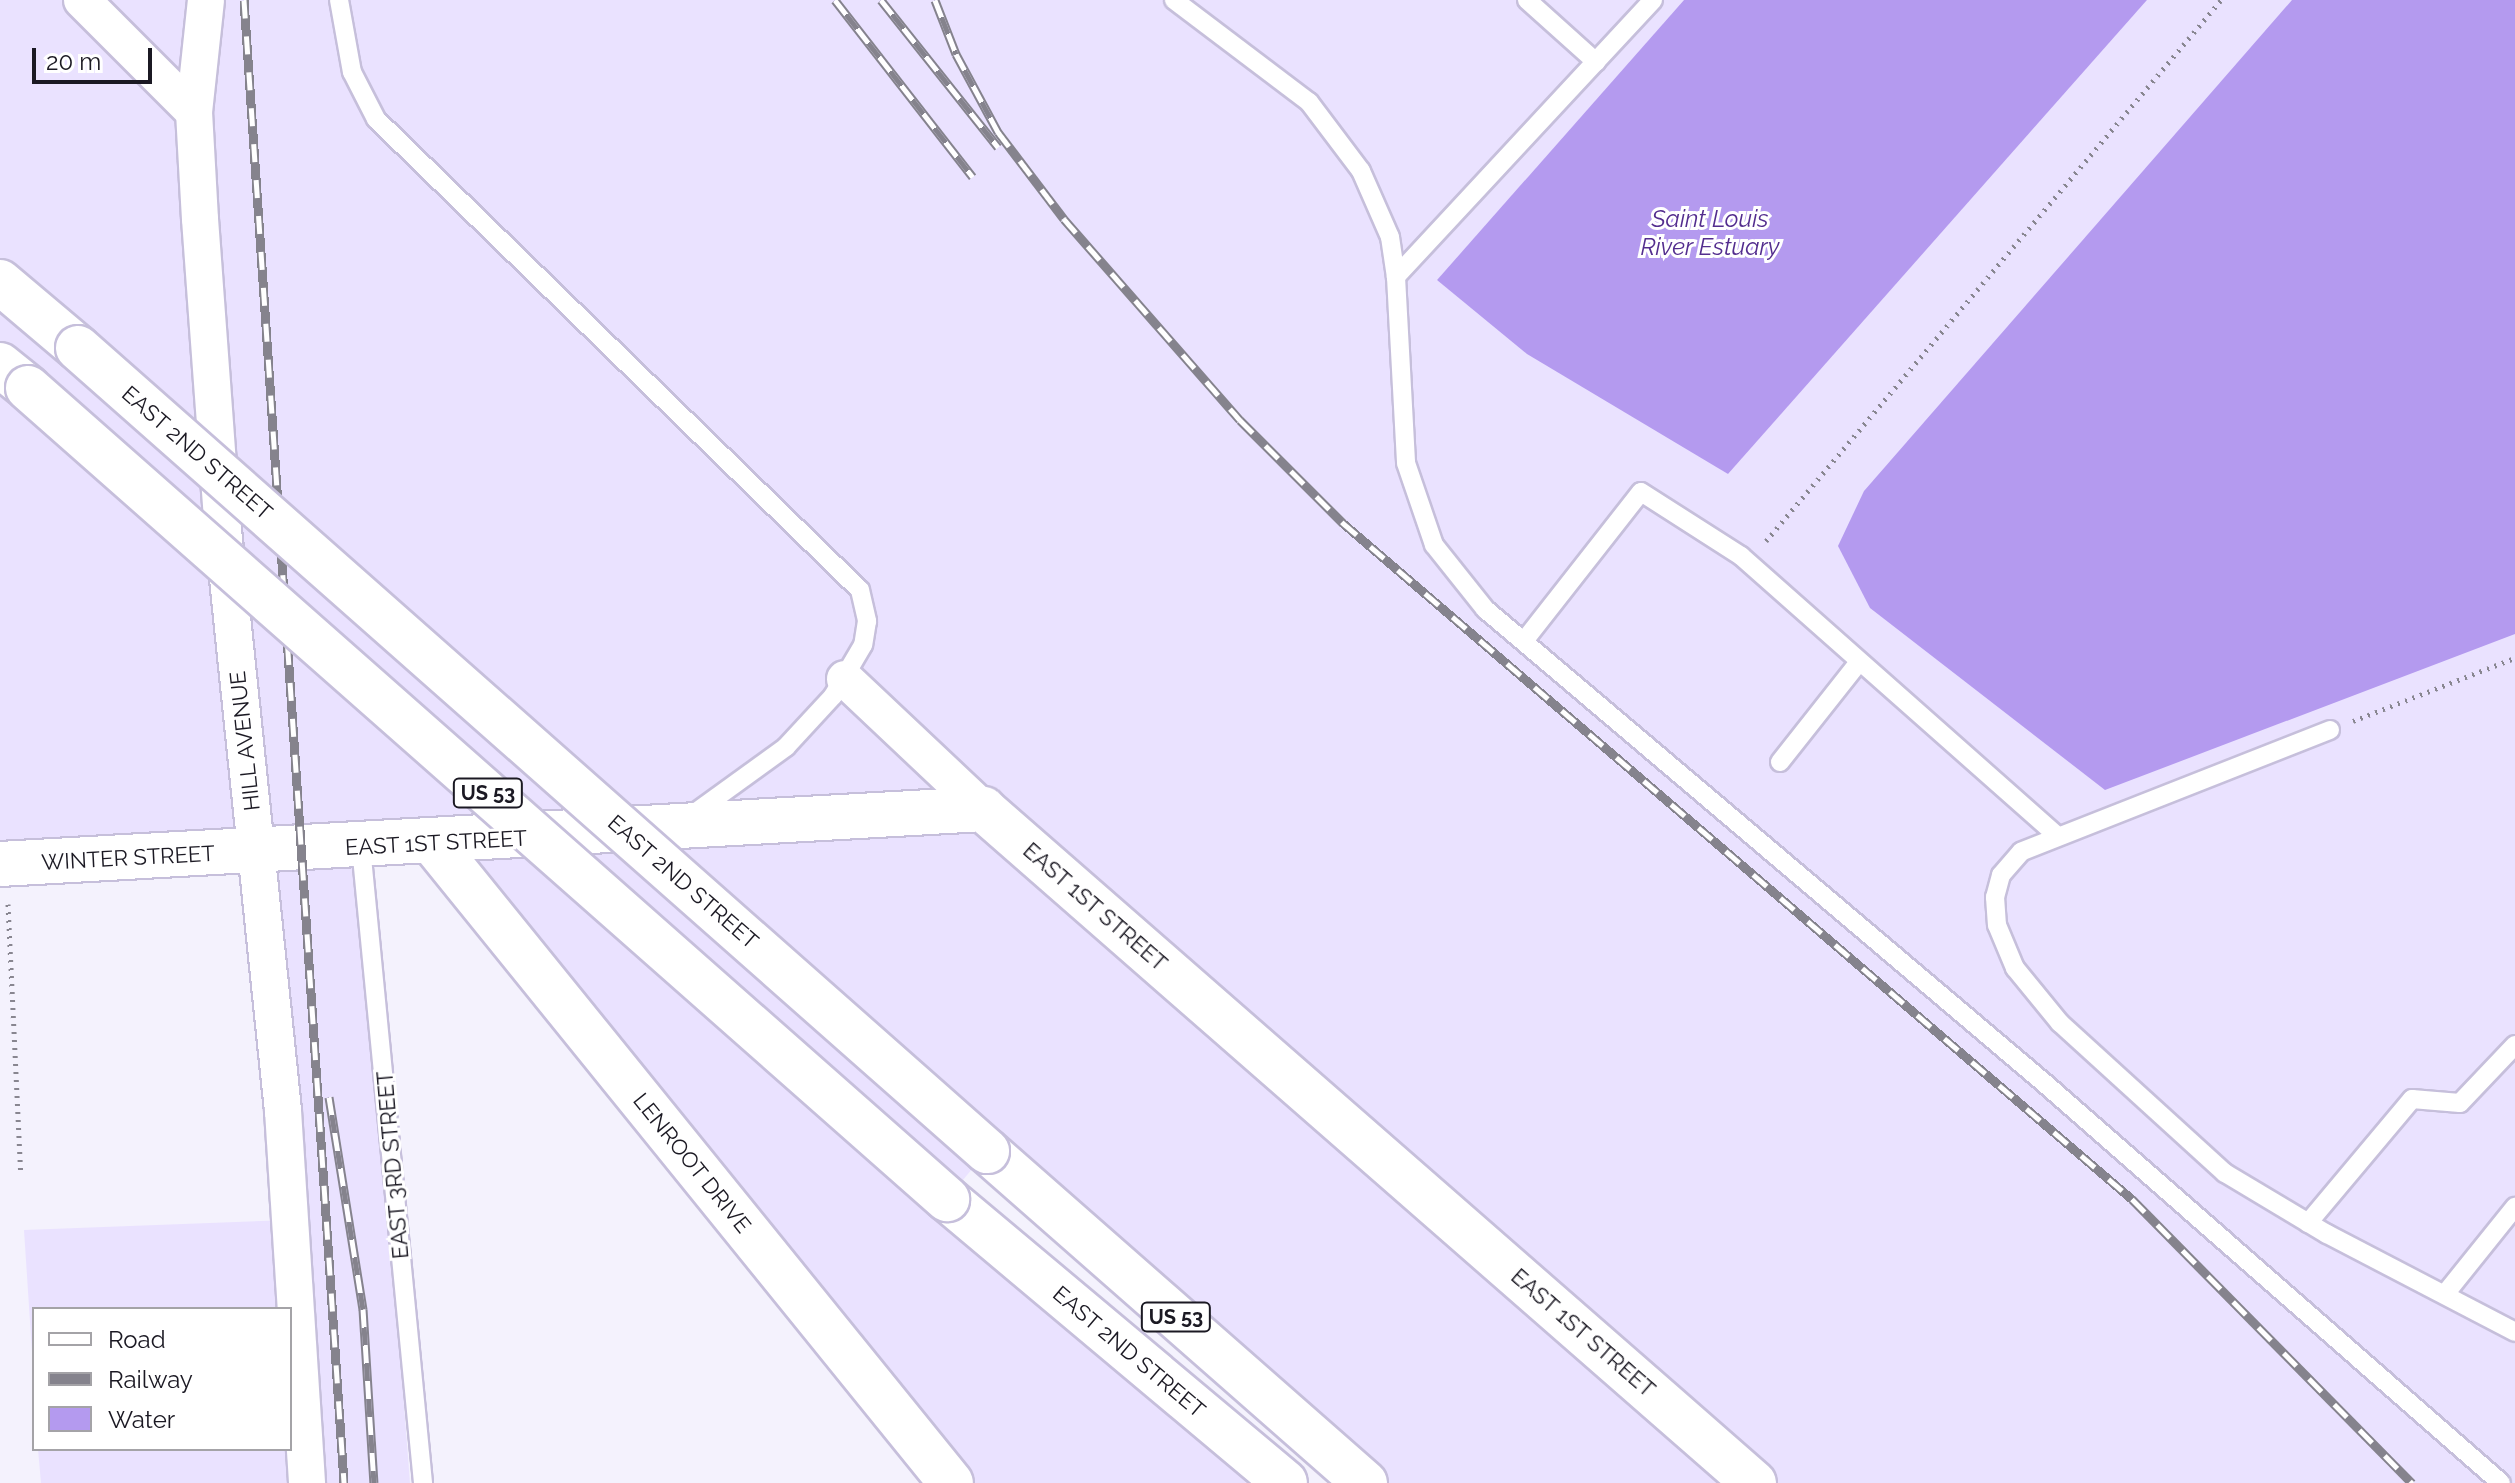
<!DOCTYPE html>
<html>
<head>
<meta charset="utf-8">
<style>
  body { margin:0 }
  #map { position:relative; width:2515px; height:1483px; overflow:hidden; background:#f4f2fd; font-family:Raleway,sans-serif }
  div>[style] { position:absolute }
  .built>* { inset:0; background:#eae2ff }
  .water>* { inset:0; background:#b49aef }
  .path>* { height:5px; margin-top:-2.5px; transform-origin:0; background:repeating-linear-gradient(90deg,#888690 0 2px,transparent 0 8px) }
  .roads { filter:drop-shadow(2px 0 #c6bfdb) drop-shadow(-2px 0 #c6bfdb) drop-shadow(0 2px #c6bfdb) drop-shadow(0 -2px #c6bfdb) }
  .service>* { height:18px; margin:-9px; padding:0 9px; transform-origin:9px; border-radius:9px; background:#fff }
  .minor>* { height:36px; margin:-18px; padding:0 18px; transform-origin:18px; border-radius:18px; background:#fff }
  .tertiary>* { height:44px; margin:-22px; padding:0 22px; transform-origin:22px; border-radius:22px; background:#fff }
  .trunk>* { height:44px; margin:-22px; padding:0 22px; transform-origin:22px; border-radius:22px; background:#fff }
  .rail>* { height:9px; margin-top:-4.5px; transform-origin:0; background:repeating-linear-gradient(90deg,#fff 0 18px,#85838d 0 36px); box-sizing:border-box; border-block:2px solid #85838d }
  .bridges { filter:drop-shadow(2px 0 #c6bfdb) drop-shadow(-2px 0 #c6bfdb) drop-shadow(0 2px #c6bfdb) drop-shadow(0 -2px #c6bfdb) }
  .trunk-bridge>* { height:44px; margin:-22px; padding:0 22px; transform-origin:22px; border-radius:22px; background:#fff }
  span { translate:-50% -50%; white-space:nowrap; text-align:center; line-height:1.15; -webkit-text-stroke:6px #fff; paint-order:stroke }
  .shield-label span { padding:2px 6px; background:#fff; border:2px solid; border-radius:6px; -webkit-text-stroke-width:0 }
  .shield-label { font-size:20px; color:#1b1923; font-weight:700 }
  .street-label { font-size:22px; color:#1b1923 }
  .water-label { font-size:24px; color:#532d8e; font-style:italic }
  .legend { position:absolute; left:32px; top:1307px; width:260px; height:144px; box-sizing:border-box; background:#fff; border:2px solid #a4a3a7; margin:0; padding:10px 14px; list-style:none; font-size:24px; color:#1b1923 }
  .legend li { display:flex; align-items:center; gap:16px; height:40px }
  .legend b { width:40px; border:2px solid #a4a3a7 }
  .scale { position:absolute; left:32px; top:48px; width:120px; height:36px; box-sizing:border-box; border:4px solid #1b1923; border-top:0; padding-left:10px; font-size:24px; line-height:28px; white-space:nowrap; color:#1b1923; -webkit-text-stroke:6px #fff; paint-order:stroke }
</style>
</head>
<body>
<div id="map">
  <div class="built">
    <i style="clip-path:polygon(0 0,1684px 0,1437px 280px,1728px 474px,2147px 0,2515px 0,2515px 1483px,1365px 1483px,987px 1151px,948px 1198px,1285px 1483px,951px 1483px,433px 843px,361px 847px,410px 1483px,41px 1483px,38px 1449px,290px 1449px,290px 1309px,34px 1309px,34px 1383px,24px 1230px,290px 1220px,257px 852px,0 864px)"></i>
  </div>
  <div class="water">
    <i style="clip-path:polygon(1684px 0,2147px 0,1728px 474px,1527px 354px,1437px 280px)"></i>
    <i style="clip-path:polygon(2292px 0,2515px 0,2515px 634px,2105px 790px,1870px 608px,1838px 546px,1864px 491px)"></i>
  </div>
  <div class="path">
    <i style="left:1766px;top:541px;width:707px;rotate:-49.93deg"></i>
    <i style="left:2353px;top:721px;width:174px;rotate:-21.3deg"></i>
    <i style="left:8px;top:904px;width:271px;rotate:87.3deg"></i>
  </div>
  <div class="roads">
    <div class="service">
      <i style="left:339px;top:0;width:73px;rotate:79.8deg"></i>
      <i style="left:352px;top:72px;width:53px;rotate:62.9deg"></i>
      <i style="left:376px;top:119px;width:675px;rotate:44.22deg"></i>
      <i style="left:860px;top:590px;width:32px;rotate:77deg"></i>
      <i style="left:867px;top:621px;width:24px;rotate:99deg"></i>
      <i style="left:863px;top:645px;width:59px;rotate:120.5deg"></i>
      <i style="left:833px;top:696px;width:69px;rotate:132.7deg"></i>
      <i style="left:786px;top:747px;width:116px;rotate:144.1deg"></i>
      <i style="left:1174px;top:0;width:169px;rotate:37.1deg"></i>
      <i style="left:1309px;top:102px;width:86px;rotate:53deg"></i>
      <i style="left:1361px;top:171px;width:72px;rotate:66.3deg"></i>
      <i style="left:1390px;top:237px;width:40px;rotate:81.5deg"></i>
      <i style="left:1527px;top:0;width:93px;rotate:41.9deg"></i>
      <i style="left:1653px;top:0;width:378px;rotate:132.9deg"></i>
      <i style="left:1396px;top:277px;width:186px;rotate:86.9deg"></i>
      <i style="left:1406px;top:463px;width:87px;rotate:71.1deg"></i>
      <i style="left:1434px;top:545px;width:82px;rotate:51.4deg"></i>
      <i style="left:1485px;top:609px;width:730px;rotate:40.28deg"></i>
      <i style="left:2042px;top:1081px;width:610px;rotate:41.21deg"></i>
      <i style="left:1524px;top:641px;width:189px;rotate:-51.9deg"></i>
      <i style="left:1641px;top:492px;width:119px;rotate:32.6deg"></i>
      <i style="left:1741px;top:556px;width:422px;rotate:41.5deg"></i>
      <i style="left:2330px;top:730px;width:332px;rotate:158.5deg"></i>
      <i style="left:2021px;top:852px;width:30px;rotate:131deg"></i>
      <i style="left:2001px;top:875px;width:23px;rotate:105deg"></i>
      <i style="left:1995px;top:897px;width:28px;rotate:86deg"></i>
      <i style="left:1997px;top:925px;width:47px;rotate:67.3deg"></i>
      <i style="left:2015px;top:968px;width:71px;rotate:50.7deg"></i>
      <i style="left:2060px;top:1023px;width:223px;rotate:42.3deg"></i>
      <i style="left:2225px;top:1173px;width:119px;rotate:30.9deg"></i>
      <i style="left:2327px;top:1234px;width:212px;rotate:27.5deg"></i>
      <i style="left:1780px;top:762px;width:127px;rotate:-51.7deg"></i>
      <i style="left:361px;top:847px;width:639px;rotate:84.43deg"></i>
      <i style="left:2308px;top:1223px;width:162px;rotate:-50deg"></i>
      <i style="left:2412px;top:1099px;width:48px;rotate:4.8deg"></i>
      <i style="left:2460px;top:1103px;width:80px;rotate:-46.5deg"></i>
      <i style="left:2445px;top:1294px;width:112px;rotate:-51.2deg"></i>
    </div>
    <div class="minor">
      <i style="left:82px;top:0;width:158px;rotate:45deg"></i>
      <i style="left:206px;top:0;width:113px;rotate:96.1deg"></i>
      <i style="left:194px;top:112px;width:107px;rotate:86.8deg"></i>
      <i style="left:200px;top:219px;width:312px;rotate:85.8deg"></i>
      <i style="left:223px;top:530px;width:584px;rotate:84.1deg"></i>
      <i style="left:283px;top:1111px;width:373px;rotate:86.3deg"></i>
      <i style="left:845px;top:679px;width:190px;rotate:43.3deg"></i>
    </div>
    <div class="tertiary">
      <i style="left:433px;top:843px;width:823px;rotate:51.01deg"></i>
      <i style="left:0;top:864px;width:985px;rotate:-3.2deg"></i>
      <i style="left:983px;top:809px;width:1024px;rotate:41.16deg"></i>
    </div>
    <div class="trunk">
      <i style="left:0;top:282px;width:102px;rotate:40.2deg"></i>
      <i style="left:0;top:365px;width:36px;rotate:39deg"></i>
      <i style="left:987px;top:1151px;width:503px;rotate:41.29deg"></i>
      <i style="left:947px;top:1199px;width:441px;rotate:40deg"></i>
    </div>
  </div>
  <div class="rail">
    <i style="left:244px;top:0;width:1486px;rotate:86.14deg"></i>
    <i style="left:835px;top:0;width:224px;rotate:52.1deg"></i>
    <i style="left:881px;top:0;width:188px;rotate:51.5deg"></i>
    <i style="left:935px;top:0;width:58px;rotate:68.7deg"></i>
    <i style="left:956px;top:54px;width:89px;rotate:61.7deg"></i>
    <i style="left:998px;top:132px;width:109px;rotate:52.8deg"></i>
    <i style="left:1064px;top:219px;width:267px;rotate:48.8deg"></i>
    <i style="left:1240px;top:420px;width:146px;rotate:45deg"></i>
    <i style="left:1343px;top:523px;width:1039px;rotate:40.59deg"></i>
    <i style="left:2132px;top:1199px;width:399px;rotate:45.4deg"></i>
    <i style="left:329px;top:1097px;width:215px;rotate:80.9deg"></i>
    <i style="left:363px;top:1309px;width:174px;rotate:86.4deg"></i>
  </div>
  <div class="bridges">
    <div class="trunk-bridge">
      <i style="left:78px;top:348px;width:1213px;rotate:41.46deg"></i>
      <i style="left:28px;top:388px;width:1226px;rotate:41.43deg"></i>
    </div>
  </div>
  <div class="shield-label">
    <span style="left:488px;top:793px">US 53</span>
    <span style="left:1176px;top:1317px">US 53</span>
  </div>
  <div class="street-label">
    <span style="left:197px;top:453px;rotate:41deg">EAST 2ND STREET</span>
    <span style="left:245px;top:741px;rotate:-96deg">HILL AVENUE</span>
    <span style="left:436px;top:843px;rotate:-3deg">EAST 1ST STREET</span>
    <span style="left:128px;top:858px;rotate:-3deg">WINTER STREET</span>
    <span style="left:683px;top:882px;rotate:41deg">EAST 2ND STREET</span>
    <span style="left:1095px;top:907px;rotate:41deg">EAST 1ST STREET</span>
    <span style="left:692px;top:1163px;rotate:51deg">LENROOT DRIVE</span>
    <span style="left:393px;top:1165px;rotate:-95deg">EAST 3RD STREET</span>
    <span style="left:1583px;top:1333px;rotate:41deg">EAST 1ST STREET</span>
    <span style="left:1129px;top:1352px;rotate:40deg">EAST 2ND STREET</span>
  </div>
  <div class="water-label">
    <span style="left:1710px;top:233px">Saint Louis<br>River Estuary</span>
  </div>
  <ul class="legend">
  <li><b style="height:10px;background:#fff"></b>Road</li>
  <li><b style="height:10px;background:#85838d"></b>Railway</li>
  <li><b style="height:22px;background:#b49aef"></b>Water</li>
  </ul>
  <div class="scale">20 m</div>
</div>
</body>
</html>
